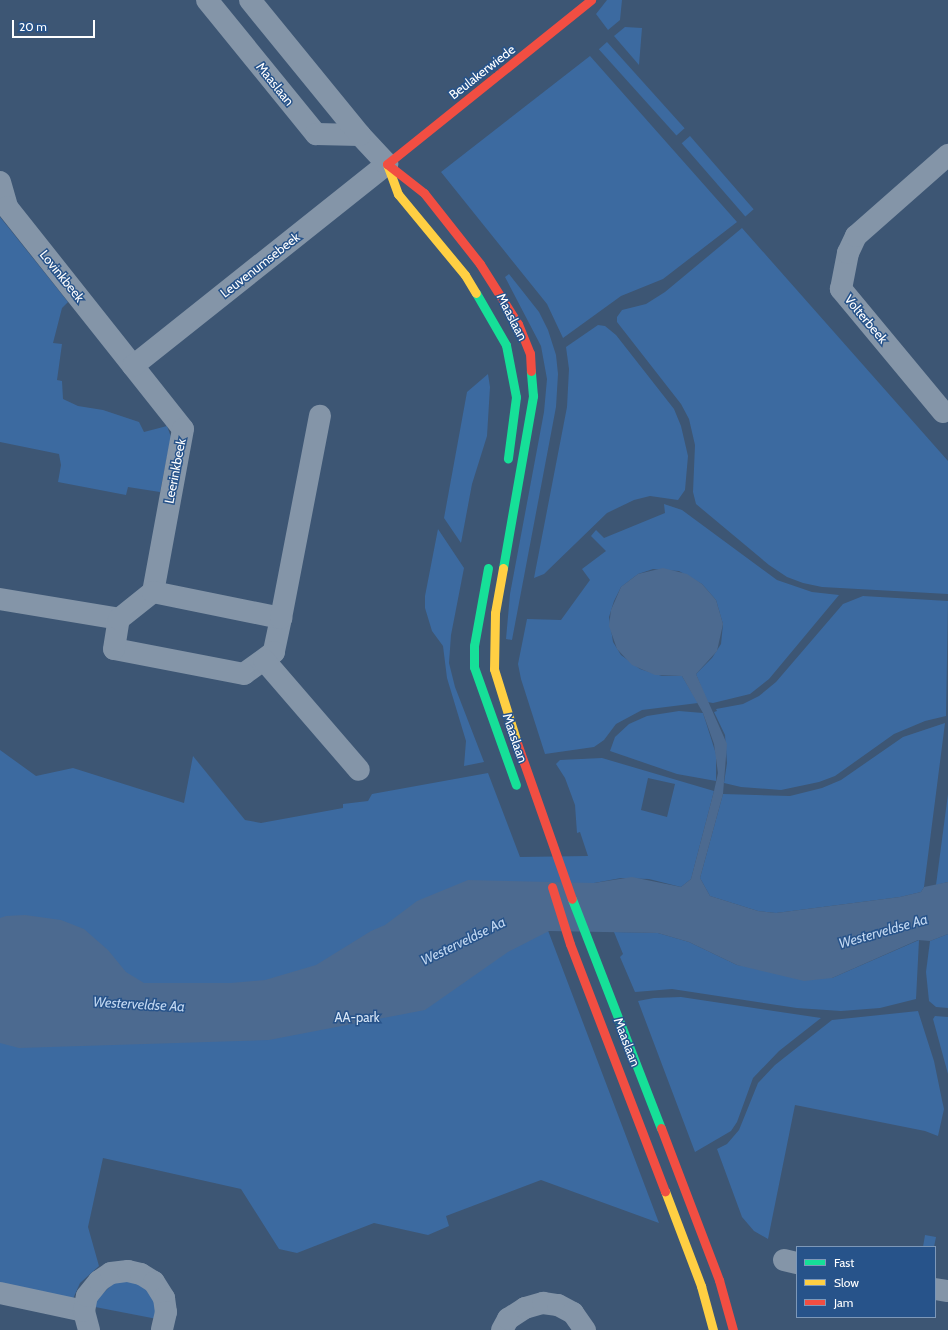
<!DOCTYPE html>
<html>
<head>
<meta charset="utf-8">
<style>
  body { margin:0 }
  #map { position:relative; width:948px; height:1330px; overflow:hidden; background:#3d5674; font-family:Cabin,sans-serif }
  div>[style] { position:absolute }
  .green>* { inset:0; background:#3c6aa0; transform-origin:0 0 }
  .water>* { inset:0; background:#4c6a90 }
  .street>* { height:22px; margin:-11px; padding:0 11px; transform-origin:11px; border-radius:11px; background:#8495a8 }
  .fast>* { height:9px; margin:-4.5px; padding:0 4.5px; transform-origin:4.5px; border-radius:4.5px; background:#16e098 }
  .slow>* { height:9px; margin:-4.5px; padding:0 4.5px; transform-origin:4.5px; border-radius:4.5px; background:#ffcf43 }
  .jam>* { height:9px; margin:-4.5px; padding:0 4.5px; transform-origin:4.5px; border-radius:4.5px; background:#f24e42 }
  span { translate:-50% -50%; white-space:nowrap; text-align:center; line-height:1.15; -webkit-text-stroke:3px #27538a; paint-order:stroke }
  .street-label { font-size:13px; color:#fff }
  .park-label { font-size:13px; color:#d9e7f7 }
  .water-label { font-size:14px; color:#c1d7f1; font-style:italic }
  .legend { position:absolute; left:796px; top:1246px; width:140px; height:72px; box-sizing:border-box; background:#27538a; border:1px solid #7d98b9; margin:0; padding:5px 7px; list-style:none; font-size:12px; color:#fff }
  .legend li { display:flex; align-items:center; gap:8px; height:20px }
  .legend b { width:20px; border:1px solid #7d98b9 }
  .scale { position:absolute; left:12px; top:20px; width:83px; height:18px; box-sizing:border-box; border:2px solid #fff; border-top:0; padding-left:5px; font-size:12px; line-height:14px; white-space:nowrap; color:#fff; -webkit-text-stroke:3px #27538a; paint-order:stroke }
</style>
</head>
<body>
<div id="map">
  <div class="green">
    <i style="clip-path:polygon(607px 0,622px 0,620px 20px,608px 30px,596px 14px)"></i>
    <i style="clip-path:polygon(625px 27px,642px 28px,639px 65px,614px 36px)"></i>
    <i style="left:607px;top:42px;width:116px;height:11px;rotate:48deg"></i>
    <i style="clip-path:polygon(590px 56px,737px 222px,663px 279px,621px 296px,563px 338px,547px 304px,441px 172px)"></i>
    <i style="left:690px;top:136px;width:97px;height:11px;rotate:49deg"></i>
    <i style="clip-path:polygon(0 217px,68px 302px,62px 308px,53px 343px,62px 344px,57px 380px,62px 381px,63px 399px,78px 406px,103px 410px,139px 422px,144px 432px,167px 426px,171px 437px,160px 492px,128px 487px,126px 495px,58px 482px,61px 465px,59px 454px,0 442px)"></i>
    <i style="clip-path:polygon(742px 228px,948px 461px,948px 594px,822px 587px,803px 583px,787px 577px,769px 565px,696px 504px,693px 492px,695px 445px,689px 419px,681px 404px,617px 322px,617px 317px,622px 310px,646px 304px,665px 292px)"></i>
    <i style="clip-path:polygon(509px 274px,539px 312px,548px 330px,556px 355px,558px 374px,556px 407px,512px 640px,506px 639px,510px 594px,544px 412px,547px 379px,541px 346px,505px 277px)"></i>
    <i style="clip-path:polygon(598px 325px,605px 326px,616px 335px,674px 409px,681px 426px,688px 456px,685px 490px,678px 500px,650px 496px,634px 500px,607px 513px,544px 574px,534px 578px,567px 407px,569px 369px,566px 347px)"></i>
    <i style="clip-path:polygon(488px 374px,490px 387px,487px 436px,472px 484px,461px 543px,444px 518px,467px 392px)"></i>
    <i style="clip-path:polygon(664px 504px,682px 510px,777px 580px,812px 592px,839px 595px,769px 679px,750px 694px,713px 703px,707px 702px,696px 674px,712px 658px,721px 644px,723px 624px,716px 600px,702px 584px,679px 571px,653px 569px,638px 574px,621px 587px,614px 601px,609px 617px,613px 642px,621px 655px,640px 669px,662px 676px,682px 676px,698px 703px,642px 710px,616px 724px,604px 740px,594px 747px,545px 754px,521px 679px,518px 664px,527px 619px,561px 620px,590px 580px,582px 569px,606px 551px,591px 536px,596px 530px,604px 538px,665px 513px)"></i>
    <i style="clip-path:polygon(438px 529px,464px 568px,451px 635px,449px 663px,455px 687px,484px 762px,464px 766px,466px 741px,447px 678px,443px 646px,432px 631px,425px 608px,425px 596px)"></i>
    <i style="clip-path:polygon(863px 596px,948px 601px,946px 716px,925px 721px,894px 734px,835px 776px,819px 782px,781px 790px,741px 787px,724px 783px,727px 763px,725px 735px,714px 712px,717px 711px,716px 709px,743px 704px,759px 696px,776px 682px,843px 604px)"></i>
    <i style="clip-path:polygon(679px 711px,703px 713px,716px 754px,716px 781px,677px 774px,610px 751px,615px 737px,629px 724px,647px 716px)"></i>
    <i style="clip-path:polygon(945px 723px,924px 887px,921px 892px,900px 897px,776px 913px,758px 911px,710px 896px,700px 878px,723px 794px,790px 796px,822px 788px,841px 780px,903px 737px)"></i>
    <i style="clip-path:polygon(evenodd,0 750px,36px 776px,73px 768px,184px 803px,193px 756px,245px 820px,261px 823px,343px 808px,343px 804px,368px 801px,372px 794px,488px 773px,520px 857px,588px 856px,580px 832px,577px 833px,575px 805px,565px 778px,556px 764px,560px 760px,602px 758px,714px 791px,691px 879px,681px 887px,649px 879px,621px 878px,594px 883px,530px 883px,659px 1223px,541px 1180px,446px 1216px,449px 1226px,428px 1235px,374px 1223px,297px 1253px,279px 1249px,241px 1189px,103px 1158px,88px 1227px,99px 1266px,80px 1283px,72px 1301px,0 1285px,0 750px,648px 778px,675px 784px,667px 817px,641px 810px,648px 778px)"></i>
    <i style="clip-path:polygon(948px 794px,948px 882px,936px 885px)"></i>
    <i style="clip-path:polygon(614px 932px,658px 933px,689px 942px,737px 965px,832px 978px,919px 940px,916px 999px,880px 1008px,841px 1011px,797px 1008px,672px 989px,635px 992px,620px 957px,623px 954px)"></i>
    <i style="clip-path:polygon(948px 934px,948px 1008px,936px 1007px,929px 1001px,926px 972px,930px 941px)"></i>
    <i style="clip-path:polygon(681px 997px,821px 1018px,779px 1051px,753px 1078px,737px 1122px,731px 1131px,695px 1152px,638px 1001px,654px 998px)"></i>
    <i style="clip-path:polygon(918px 1011px,934px 1061px,942px 1100px,944px 1109px,938px 1136px,925px 1131px,795px 1105px,768px 1239px,754px 1231px,742px 1217px,717px 1149px,727px 1144px,739px 1130px,758px 1083px,775px 1065px,832px 1020px)"></i>
    <i style="clip-path:polygon(935px 1016px,948px 1017px,948px 1074px,933px 1019px)"></i>
    <i style="clip-path:polygon(925px 1235px,936px 1237px,934px 1247px,923px 1247px)"></i>
    <i style="clip-path:polygon(120px 1277px,152px 1290px,157px 1319px,90px 1306px)"></i>
  </div>
  <div class="water">
    <i style="clip-path:polygon(663px 568px,687px 574px,702px 584px,716px 600px,723px 624px,717px 651px,696px 674px,727px 744px,723px 794px,700px 878px,710px 896px,758px 911px,776px 913px,900px 897px,921px 892px,924px 887px,948px 882px,948px 934px,930px 941px,918px 940px,832px 978px,804px 981px,737px 965px,689px 942px,658px 933px,549px 931px,508px 952px,425px 1010px,269px 1040px,19px 1048px,0 1043px,0 918px,6px 916px,25px 915px,61px 920px,84px 929px,108px 950px,126px 972px,144px 983px,231px 983px,265px 980px,316px 965px,371px 931px,385px 925px,417px 901px,468px 880px,594px 883px,632px 877px,681px 887px,691px 879px,714px 791px,718px 773px,714px 744px,703px 713px,682px 676px,655px 675px,632px 665px,617px 649px,609px 626px,611px 610px,621px 587px,638px 574px)"></i>
  </div>
  <div class="street">
    <i style="left:207px;top:0;width:173px;rotate:50.9deg"></i>
    <i style="left:316px;top:134px;width:44px;rotate:1.3deg"></i>
    <i style="left:0;top:182px;width:26px;rotate:74deg"></i>
    <i style="left:7px;top:207px;width:283px;rotate:51.6deg"></i>
    <i style="left:183px;top:429px;width:166px;rotate:100.4deg"></i>
    <i style="left:133px;top:366px;width:325px;rotate:-38.5deg"></i>
    <i style="left:387px;top:164px;width:40px;rotate:-133deg"></i>
    <i style="left:360px;top:135px;width:174px;rotate:-129.2deg"></i>
    <i style="left:943px;top:412px;width:160px;rotate:-129.7deg"></i>
    <i style="left:841px;top:289px;width:37px;rotate:-79deg"></i>
    <i style="left:848px;top:253px;width:19px;rotate:-65deg"></i>
    <i style="left:856px;top:236px;width:123px;rotate:-41.4deg"></i>
    <i style="left:0;top:599px;width:121px;rotate:9.5deg"></i>
    <i style="left:281px;top:618px;width:35px;rotate:102deg"></i>
    <i style="left:274px;top:652px;width:37px;rotate:144deg"></i>
    <i style="left:244px;top:674px;width:132px;rotate:-169.1deg"></i>
    <i style="left:114px;top:649px;width:30px;rotate:-81deg"></i>
    <i style="left:119px;top:619px;width:43px;rotate:-38.5deg"></i>
    <i style="left:153px;top:592px;width:131px;rotate:11.5deg"></i>
    <i style="left:281px;top:618px;width:206px;rotate:-79.1deg"></i>
    <i style="left:264px;top:660px;width:145px;rotate:49.2deg"></i>
    <i style="left:784px;top:1260px;width:13px;rotate:13deg"></i>
    <i style="left:935px;top:1289px;width:13px;rotate:9deg"></i>
    <i style="left:0;top:1293px;width:86px;rotate:12.1deg"></i>
    <i style="left:89px;top:1330px;width:20px;rotate:-105deg"></i>
    <i style="left:84px;top:1311px;width:15px;rotate:-79deg"></i>
    <i style="left:87px;top:1296px;width:19px;rotate:-51deg"></i>
    <i style="left:99px;top:1281px;width:14px;rotate:-34deg"></i>
    <i style="left:111px;top:1273px;width:17px;rotate:-7deg"></i>
    <i style="left:128px;top:1271px;width:13px;rotate:13deg"></i>
    <i style="left:141px;top:1274px;width:15px;rotate:32deg"></i>
    <i style="left:154px;top:1282px;width:19px;rotate:58deg"></i>
    <i style="left:164px;top:1298px;width:14px;rotate:82deg"></i>
    <i style="left:166px;top:1312px;width:18px;rotate:103deg"></i>
    <i style="left:502px;top:1330px;width:13px;rotate:-61deg"></i>
    <i style="left:508px;top:1319px;width:20px;rotate:-33deg"></i>
    <i style="left:525px;top:1308px;width:19px;rotate:-16deg"></i>
    <i style="left:543px;top:1303px;width:15px;rotate:8deg"></i>
    <i style="left:558px;top:1305px;width:17px;rotate:28deg"></i>
    <i style="left:573px;top:1313px;width:21px;rotate:55deg"></i>
  </div>
  <div class="fast">
    <i style="left:476px;top:293px;width:60px;rotate:60deg"></i>
    <i style="left:506px;top:345px;width:53px;rotate:79.1deg"></i>
    <i style="left:516px;top:397px;width:62px;rotate:97.5deg"></i>
    <i style="left:488px;top:568px;width:79px;rotate:100.2deg"></i>
    <i style="left:474px;top:646px;width:21px;rotate:90deg"></i>
    <i style="left:474px;top:667px;width:125px;rotate:70.4deg"></i>
    <i style="left:503px;top:568px;width:175px;rotate:-80.1deg"></i>
    <i style="left:533px;top:396px;width:25px;rotate:-95deg"></i>
    <i style="left:572px;top:899px;width:246px;rotate:68.8deg"></i>
  </div>
  <div class="slow">
    <i style="left:387px;top:164px;width:32px;rotate:70deg"></i>
    <i style="left:398px;top:194px;width:105px;rotate:50.4deg"></i>
    <i style="left:465px;top:275px;width:21px;rotate:59deg"></i>
    <i style="left:503px;top:568px;width:46px;rotate:100.1deg"></i>
    <i style="left:495px;top:613px;width:56px;rotate:91deg"></i>
    <i style="left:494px;top:669px;width:77px;rotate:72.7deg"></i>
    <i style="left:665px;top:1191px;width:102px;rotate:69.2deg"></i>
    <i style="left:701px;top:1286px;width:46px;rotate:74.7deg"></i>
  </div>
  <div class="jam">
    <i style="left:387px;top:164px;width:47px;rotate:38.1deg"></i>
    <i style="left:424px;top:193px;width:90px;rotate:51.7deg"></i>
    <i style="left:480px;top:264px;width:71px;rotate:57.7deg"></i>
    <i style="left:518px;top:324px;width:31px;rotate:68deg"></i>
    <i style="left:530px;top:353px;width:18px;rotate:87deg"></i>
    <i style="left:387px;top:164px;width:262px;rotate:-38.8deg"></i>
    <i style="left:517px;top:743px;width:165px;rotate:70.6deg"></i>
    <i style="left:552px;top:887px;width:60px;rotate:72.5deg"></i>
    <i style="left:570px;top:944px;width:265px;rotate:69deg"></i>
    <i style="left:661px;top:1128px;width:163px;rotate:69.1deg"></i>
    <i style="left:719px;top:1280px;width:52px;rotate:74.4deg"></i>
  </div>
  <div class="street-label">
    <span style="left:482px;top:72px;rotate:-38deg">Beulakerwiede</span>
    <span style="left:275px;top:84px;rotate:51deg">Maaslaan</span>
    <span style="left:260px;top:265px;rotate:-38deg">Leuvenumsebeek</span>
    <span style="left:62px;top:276px;rotate:51deg">Lovinkbeek</span>
    <span style="left:512px;top:317px;rotate:63deg">Maaslaan</span>
    <span style="left:866px;top:319px;rotate:50deg">Volterbeek</span>
    <span style="left:175px;top:471px;rotate:-79deg">Leerinkbeek</span>
    <span style="left:515px;top:738px;rotate:71deg">Maaslaan</span>
    <span style="left:627px;top:1042px;rotate:69deg">Maaslaan</span>
  </div>
  <div class="park-label">
    <span style="left:357px;top:1017px">AA-park</span>
  </div>
  <div class="water-label">
    <span style="left:883px;top:931px;rotate:-16deg">Westerveldse Aa</span>
    <span style="left:463px;top:941px;rotate:-26deg">Westerveldse Aa</span>
    <span style="left:139px;top:1004px;rotate:3deg">Westerveldse Aa</span>
  </div>
  <ul class="legend">
  <li><b style="height:5px;background:#16e098"></b>Fast</li>
  <li><b style="height:5px;background:#ffcf43"></b>Slow</li>
  <li><b style="height:5px;background:#f24e42"></b>Jam</li>
  </ul>
  <div class="scale">20 m</div>
</div>
</body>
</html>
